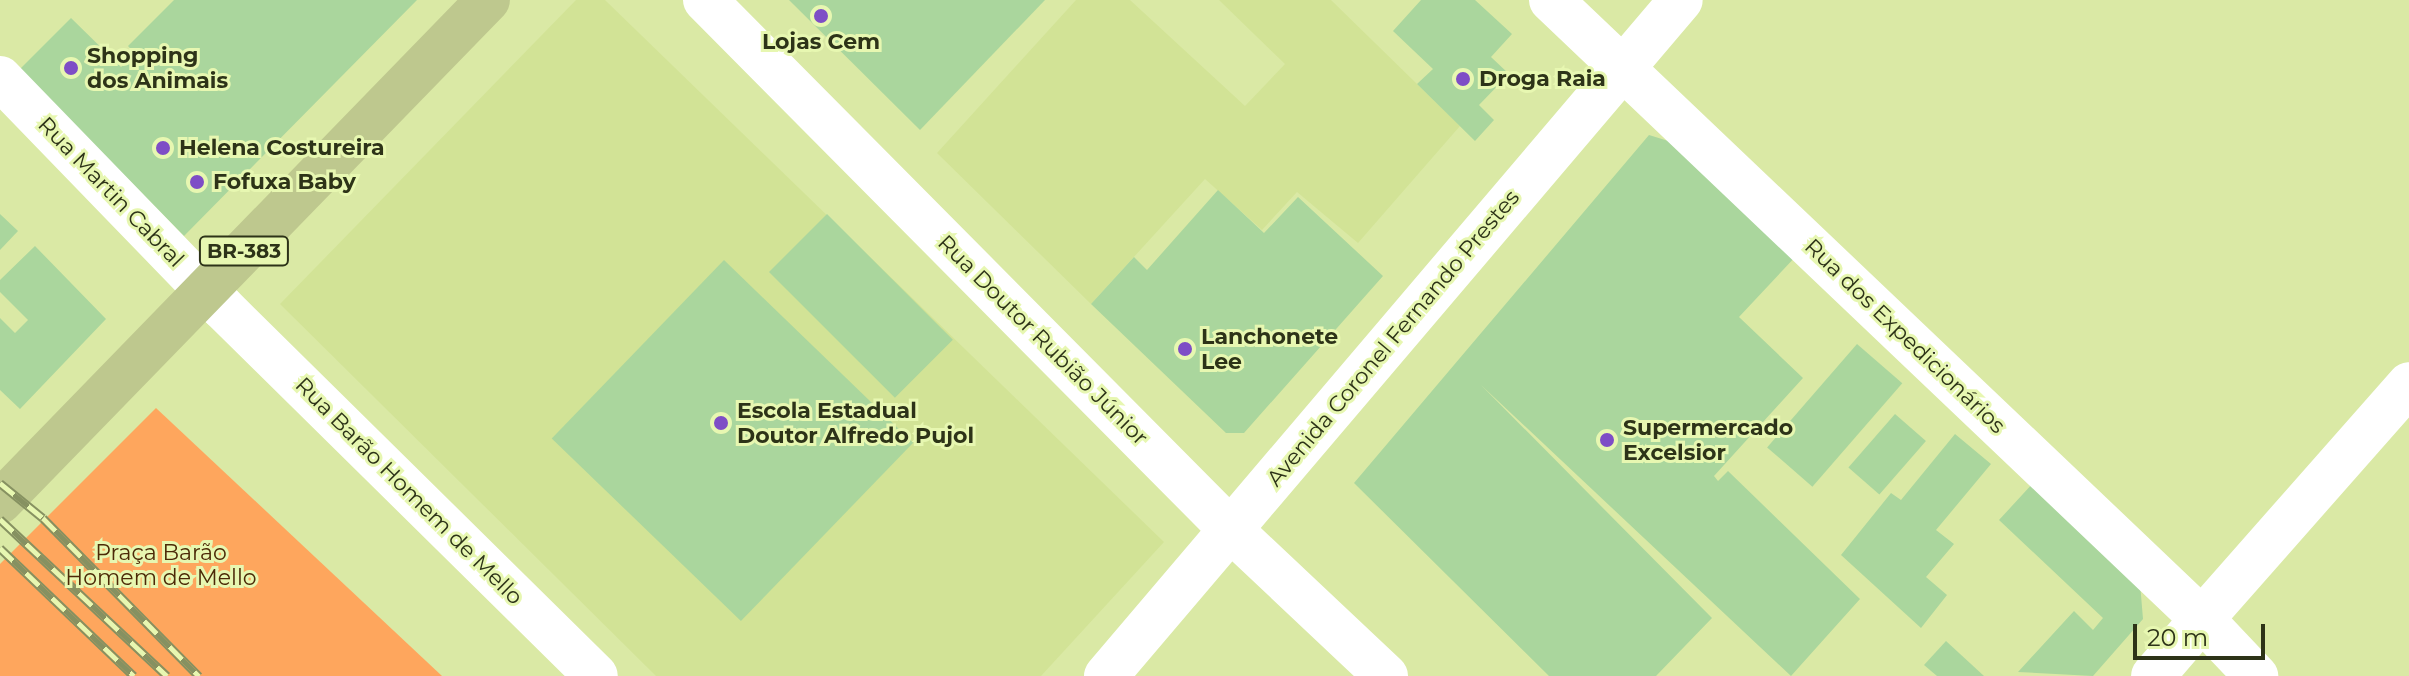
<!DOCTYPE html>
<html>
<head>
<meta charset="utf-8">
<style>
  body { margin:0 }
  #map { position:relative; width:2409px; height:676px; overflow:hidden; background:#dae9a5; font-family:Montserrat,sans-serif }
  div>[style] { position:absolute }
  .built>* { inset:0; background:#d2e396 }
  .green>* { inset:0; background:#fea65d }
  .building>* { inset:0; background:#aad69d; transform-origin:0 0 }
  .minor>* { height:44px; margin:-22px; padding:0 22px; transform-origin:22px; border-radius:22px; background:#fff }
  .tertiary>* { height:44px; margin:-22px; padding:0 22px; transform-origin:22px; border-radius:22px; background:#fff }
  .secondary>* { height:44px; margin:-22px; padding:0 22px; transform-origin:22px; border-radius:22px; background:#fff }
  .primary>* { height:44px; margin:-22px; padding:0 22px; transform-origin:22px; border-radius:22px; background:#bec88e }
  .rail>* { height:9px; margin-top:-4.5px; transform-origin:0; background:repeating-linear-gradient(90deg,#e7f7b1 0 18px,#869161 0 36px); box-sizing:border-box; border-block:2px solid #869161 }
  .dots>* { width:22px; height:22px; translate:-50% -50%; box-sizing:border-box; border:4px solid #e7f7b1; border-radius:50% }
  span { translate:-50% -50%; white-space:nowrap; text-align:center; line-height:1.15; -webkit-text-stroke:6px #e7f7b1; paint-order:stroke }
  .shield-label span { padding:2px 6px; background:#e7f7b1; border:2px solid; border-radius:6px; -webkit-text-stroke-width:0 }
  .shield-label { font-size:20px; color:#2d3318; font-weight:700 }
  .poi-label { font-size:22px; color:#2d3318; font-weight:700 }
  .left { translate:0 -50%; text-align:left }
  .street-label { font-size:22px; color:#2d3318 }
  .park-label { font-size:22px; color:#4c2907 }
  .scale { position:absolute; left:2133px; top:624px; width:132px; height:36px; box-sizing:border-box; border:4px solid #2d3318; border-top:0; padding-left:10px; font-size:24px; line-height:28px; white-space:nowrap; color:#2d3318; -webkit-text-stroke:6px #e7f7b1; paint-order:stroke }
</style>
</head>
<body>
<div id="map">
  <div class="built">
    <i style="clip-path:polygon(576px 0,605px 0,1164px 542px,1041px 676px,656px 676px,280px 304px)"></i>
    <i style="clip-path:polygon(1076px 0,1130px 0,1245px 106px,1285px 64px,1219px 0,1331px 0,1460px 126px,1358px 243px,1297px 192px,1262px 230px,1205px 179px,1091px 304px,937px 153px)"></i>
  </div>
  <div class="green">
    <i style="clip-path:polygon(156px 408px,442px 676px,0 676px,0 564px)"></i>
  </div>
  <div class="building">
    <i style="clip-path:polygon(174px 0,417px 0,184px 236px,20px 69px,71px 18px,121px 67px,135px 54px,128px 46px)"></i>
    <i style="clip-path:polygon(789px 0,1045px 0,920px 130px)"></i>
    <i style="clip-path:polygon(1421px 0,1475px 0,1512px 34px,1491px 57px,1509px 74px,1479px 105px,1494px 120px,1475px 141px,1417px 84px,1433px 69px,1393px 31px)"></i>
    <i style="clip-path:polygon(1649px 135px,1678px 144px,1798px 254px,1739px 317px,1803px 378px,1714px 476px,1718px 481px,1728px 471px,1860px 599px,1791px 676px,1481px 385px,1712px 618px,1656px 676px,1549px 676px,1354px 483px)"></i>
    <i style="clip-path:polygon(1218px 190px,1264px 233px,1298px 197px,1383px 276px,1244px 433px,1226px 433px,1091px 304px,1134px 257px,1147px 270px)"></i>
    <i style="clip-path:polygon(0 214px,18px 231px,0 250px)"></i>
    <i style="left:827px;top:214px;width:178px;height:82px;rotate:45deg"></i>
    <i style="clip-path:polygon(35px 246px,106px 319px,20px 409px,0 390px,0 318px,15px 333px,28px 320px,0 292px,0 280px)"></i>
    <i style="left:724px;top:260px;width:263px;height:248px;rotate:44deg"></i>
    <i style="left:1857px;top:344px;width:60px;height:137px;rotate:41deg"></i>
    <i style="left:1895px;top:414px;width:41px;height:71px;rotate:41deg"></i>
    <i style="clip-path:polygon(1955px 434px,1991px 464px,1936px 530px,1954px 544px,1926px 577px,1947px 595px,1921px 628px,1841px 555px,1891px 493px,1901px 500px)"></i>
    <i style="clip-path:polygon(2035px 481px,2140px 583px,2143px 619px,2093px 676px,2018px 672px,2074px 611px,2093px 630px,2103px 618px,1999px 520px)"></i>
    <i style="clip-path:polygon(1946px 641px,1984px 676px,1937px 676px,1924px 665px)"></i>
  </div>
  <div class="minor">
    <i style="left:705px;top:0;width:747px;rotate:45.22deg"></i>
    <i style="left:1231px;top:530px;width:213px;rotate:43.3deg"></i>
    <i style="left:2202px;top:619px;width:79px;rotate:46.5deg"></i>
  </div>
  <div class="tertiary">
    <i style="left:2202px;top:619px;width:313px;rotate:-48.6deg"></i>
    <i style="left:1106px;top:676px;width:887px;rotate:-49.62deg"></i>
  </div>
  <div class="secondary">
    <i style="left:1551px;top:0;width:898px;rotate:43.56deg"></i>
    <i style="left:2202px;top:619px;width:75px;rotate:130.7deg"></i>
    <i style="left:0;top:78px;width:319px;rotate:45.9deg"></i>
    <i style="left:222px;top:307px;width:525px;rotate:44.61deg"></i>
  </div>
  <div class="primary">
    <i style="left:0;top:502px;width:700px;rotate:-45.81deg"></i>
  </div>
  <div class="rail">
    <i style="left:0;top:483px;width:55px;rotate:39.1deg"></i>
    <i style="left:43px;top:518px;width:222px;rotate:45.4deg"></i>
    <i style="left:0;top:519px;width:229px;rotate:43.2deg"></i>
    <i style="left:0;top:548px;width:185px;rotate:43.7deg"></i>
  </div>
  <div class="dots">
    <i style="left:821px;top:16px;background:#7e4ec6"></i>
    <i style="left:71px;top:68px;background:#7e4ec6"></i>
    <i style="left:1463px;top:79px;background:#7e4ec6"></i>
    <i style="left:163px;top:148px;background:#7e4ec6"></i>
    <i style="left:197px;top:182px;background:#7e4ec6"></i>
    <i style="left:1185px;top:349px;background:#7e4ec6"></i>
    <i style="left:721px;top:423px;background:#7e4ec6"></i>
    <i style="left:1607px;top:440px;background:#7e4ec6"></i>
  </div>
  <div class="shield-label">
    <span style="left:244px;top:251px">BR-383</span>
  </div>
  <div class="poi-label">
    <span style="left:821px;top:42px">Lojas Cem</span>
    <span class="left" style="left:87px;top:68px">Shopping<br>dos Animais</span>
    <span class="left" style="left:1479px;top:79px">Droga Raia</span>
    <span class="left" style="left:179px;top:148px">Helena Costureira</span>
    <span class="left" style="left:213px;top:182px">Fofuxa Baby</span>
    <span class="left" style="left:1201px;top:349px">Lanchonete<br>Lee</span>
    <span class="left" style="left:737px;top:423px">Escola Estadual<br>Doutor Alfredo Pujol</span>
    <span class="left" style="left:1623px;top:440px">Supermercado<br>Excelsior</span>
  </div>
  <div class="street-label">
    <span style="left:111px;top:192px;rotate:46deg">Rua Martin Cabral</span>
    <span style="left:1905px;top:336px;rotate:44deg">Rua dos Expedicionários</span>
    <span style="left:1393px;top:338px;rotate:-50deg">Avenida Coronel Fernando Prestes</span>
    <span style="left:1043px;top:340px;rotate:45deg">Rua Doutor Rubião Júnior</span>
    <span style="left:409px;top:491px;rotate:45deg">Rua Barão Homem de Mello</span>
  </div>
  <div class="park-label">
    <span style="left:161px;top:565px">Praça Barão<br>Homem de Mello</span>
  </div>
  <div class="scale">20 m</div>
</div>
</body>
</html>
